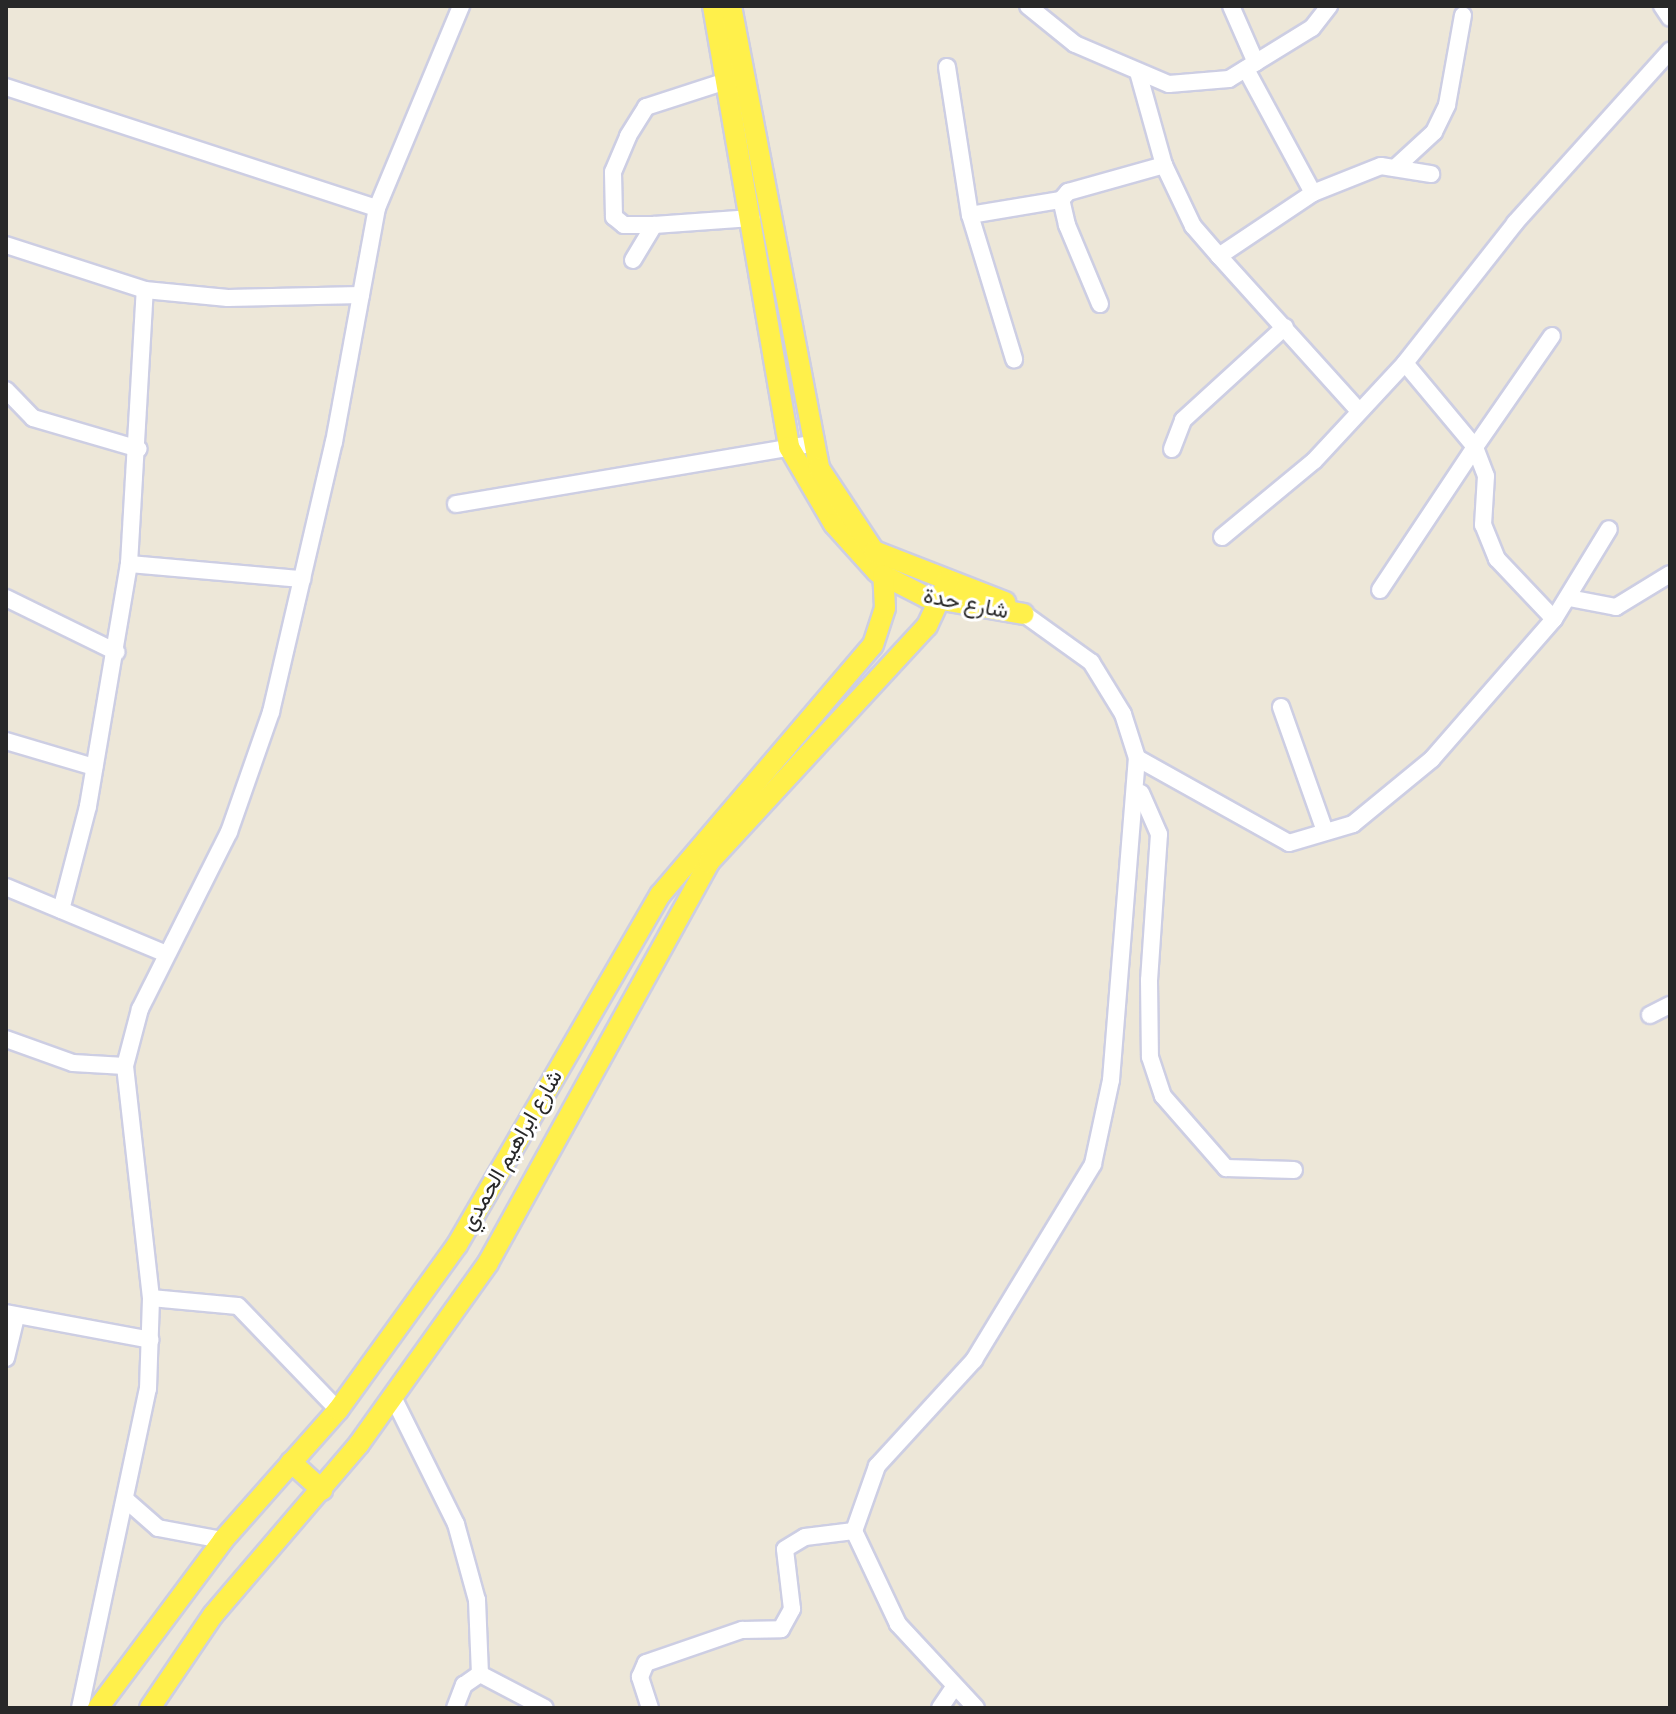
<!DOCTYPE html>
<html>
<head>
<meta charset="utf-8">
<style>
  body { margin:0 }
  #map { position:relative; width:1676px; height:1714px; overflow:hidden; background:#ede7d8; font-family:"Titillium Web",Vazirmatn,sans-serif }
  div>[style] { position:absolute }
  .roads { filter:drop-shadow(2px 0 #cdcee3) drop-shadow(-2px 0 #cdcee3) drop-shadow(0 2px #cdcee3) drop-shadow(0 -2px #cdcee3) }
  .minor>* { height:16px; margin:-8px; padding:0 8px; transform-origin:8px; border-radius:8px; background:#fff }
  .major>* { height:20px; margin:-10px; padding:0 10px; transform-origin:10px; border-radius:10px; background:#fff04b }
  span { translate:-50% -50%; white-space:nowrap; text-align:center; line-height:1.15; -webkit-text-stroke:6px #fff; paint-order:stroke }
  .street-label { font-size:22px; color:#282828 }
  .frame { position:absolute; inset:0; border:8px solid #282828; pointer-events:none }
</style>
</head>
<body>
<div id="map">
  <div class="roads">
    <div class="minor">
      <i style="left:1028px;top:6px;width:60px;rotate:39deg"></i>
      <i style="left:1075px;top:44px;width:102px;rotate:23.1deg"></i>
      <i style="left:1169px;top:84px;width:60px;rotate:-4.8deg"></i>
      <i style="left:1229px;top:79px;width:97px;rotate:-31.6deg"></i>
      <i style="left:1312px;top:28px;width:28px;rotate:-52deg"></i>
      <i style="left:1231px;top:6px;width:62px;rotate:66.3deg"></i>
      <i style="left:1662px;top:6px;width:14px;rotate:56deg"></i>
      <i style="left:947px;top:67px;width:150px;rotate:81.2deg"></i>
      <i style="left:970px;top:215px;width:151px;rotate:73deg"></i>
      <i style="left:1138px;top:72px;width:97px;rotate:74.4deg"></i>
      <i style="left:6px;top:87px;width:390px;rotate:18.1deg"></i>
      <i style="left:1395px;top:168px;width:53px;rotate:-42.7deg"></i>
      <i style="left:1434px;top:132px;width:30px;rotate:-64deg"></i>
      <i style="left:1447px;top:105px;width:91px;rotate:-79.9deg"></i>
      <i style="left:1313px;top:193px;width:73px;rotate:-21.7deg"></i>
      <i style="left:1381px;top:166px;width:51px;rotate:9.1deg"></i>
      <i style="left:970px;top:215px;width:92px;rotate:-9.4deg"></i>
      <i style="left:654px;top:225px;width:30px;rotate:180deg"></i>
      <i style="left:624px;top:225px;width:13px;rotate:-141deg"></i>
      <i style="left:614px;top:217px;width:45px;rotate:-91.3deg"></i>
      <i style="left:613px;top:172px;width:39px;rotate:-67deg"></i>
      <i style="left:628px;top:136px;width:34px;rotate:-58deg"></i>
      <i style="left:646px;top:107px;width:84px;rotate:-18deg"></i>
      <i style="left:6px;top:245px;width:146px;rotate:17.9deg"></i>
      <i style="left:145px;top:290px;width:83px;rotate:5.5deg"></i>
      <i style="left:228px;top:298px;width:133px;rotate:-1.3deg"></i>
      <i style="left:1219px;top:256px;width:209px;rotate:47.9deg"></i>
      <i style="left:633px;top:260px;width:41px;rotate:-59deg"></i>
      <i style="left:654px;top:225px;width:98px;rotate:-4.1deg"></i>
      <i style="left:1100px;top:304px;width:86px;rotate:-112.7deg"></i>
      <i style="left:1067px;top:225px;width:26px;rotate:-103deg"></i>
      <i style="left:1061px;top:200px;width:11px;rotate:-49deg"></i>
      <i style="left:1068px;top:192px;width:100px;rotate:-15.7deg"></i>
      <i style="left:1164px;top:165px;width:68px;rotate:64.6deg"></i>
      <i style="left:1193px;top:226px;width:40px;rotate:49deg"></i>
      <i style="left:1219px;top:256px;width:113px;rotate:-33.8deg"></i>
      <i style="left:1313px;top:193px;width:141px;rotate:-118.4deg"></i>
      <i style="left:6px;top:390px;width:39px;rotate:46deg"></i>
      <i style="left:33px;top:418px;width:110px;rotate:16.3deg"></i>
      <i style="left:1172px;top:449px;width:31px;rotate:-69deg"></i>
      <i style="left:1183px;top:420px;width:138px;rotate:-42.4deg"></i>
      <i style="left:456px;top:504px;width:360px;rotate:-9.6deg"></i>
      <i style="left:1222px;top:537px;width:119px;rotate:-39.6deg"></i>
      <i style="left:1314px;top:461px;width:134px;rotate:-47.1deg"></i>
      <i style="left:1405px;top:363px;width:178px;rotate:-51.8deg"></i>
      <i style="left:1515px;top:223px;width:232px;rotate:-48deg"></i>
      <i style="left:129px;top:564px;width:174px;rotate:5deg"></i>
      <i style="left:1380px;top:590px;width:172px;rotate:-56.4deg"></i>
      <i style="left:1475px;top:447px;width:109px;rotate:-129.8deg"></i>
      <i style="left:6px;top:598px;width:123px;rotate:26.1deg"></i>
      <i style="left:1569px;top:598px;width:48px;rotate:10.8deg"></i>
      <i style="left:1616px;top:607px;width:63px;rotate:-31.4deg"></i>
      <i style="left:1554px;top:619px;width:105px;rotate:-58.6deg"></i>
      <i style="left:1281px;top:707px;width:132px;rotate:70.5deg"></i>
      <i style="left:6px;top:741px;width:92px;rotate:16.5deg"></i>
      <i style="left:1137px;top:758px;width:174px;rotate:29.2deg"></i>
      <i style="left:1289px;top:843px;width:67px;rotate:-16.5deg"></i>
      <i style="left:1353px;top:824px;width:102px;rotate:-39.4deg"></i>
      <i style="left:1432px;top:759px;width:186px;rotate:-48.9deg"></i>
      <i style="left:1554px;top:619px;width:83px;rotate:-133.5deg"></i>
      <i style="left:1497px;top:559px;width:37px;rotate:-112deg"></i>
      <i style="left:1483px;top:525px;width:49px;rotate:-86.5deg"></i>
      <i style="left:1486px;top:476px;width:31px;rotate:-111deg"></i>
      <i style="left:1475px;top:447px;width:135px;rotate:-55.3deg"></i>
      <i style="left:1141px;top:793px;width:45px;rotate:66.3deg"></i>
      <i style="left:1159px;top:834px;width:146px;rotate:93.9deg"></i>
      <i style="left:1149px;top:980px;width:77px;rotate:89.3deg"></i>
      <i style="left:1150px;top:1057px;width:41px;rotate:71.6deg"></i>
      <i style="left:1163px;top:1096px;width:96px;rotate:48.8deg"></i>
      <i style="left:1226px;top:1168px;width:68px;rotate:1.7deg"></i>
      <i style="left:6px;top:887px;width:171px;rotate:22.7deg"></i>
      <i style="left:61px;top:910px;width:107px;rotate:-75.4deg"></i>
      <i style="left:88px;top:806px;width:245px;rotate:-80.4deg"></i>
      <i style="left:129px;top:564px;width:274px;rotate:-86.7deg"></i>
      <i style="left:1650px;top:1015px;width:22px;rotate:-27deg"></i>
      <i style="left:6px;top:1039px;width:71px;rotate:19.7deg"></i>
      <i style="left:73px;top:1063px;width:52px;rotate:3.3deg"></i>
      <i style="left:151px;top:1298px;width:87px;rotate:5.3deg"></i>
      <i style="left:238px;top:1306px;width:144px;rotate:46.1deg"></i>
      <i style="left:6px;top:1313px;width:147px;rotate:10.5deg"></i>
      <i style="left:6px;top:1358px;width:42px;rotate:-76.3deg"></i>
      <i style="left:393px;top:1397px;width:142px;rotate:63.6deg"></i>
      <i style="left:456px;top:1524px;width:79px;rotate:74.6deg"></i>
      <i style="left:477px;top:1600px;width:74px;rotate:87.7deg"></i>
      <i style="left:125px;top:1499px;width:44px;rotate:41.3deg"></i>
      <i style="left:158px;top:1528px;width:66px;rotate:10.5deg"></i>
      <i style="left:80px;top:1708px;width:326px;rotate:-78deg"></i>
      <i style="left:148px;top:1389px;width:91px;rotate:-88.1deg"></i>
      <i style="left:151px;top:1298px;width:233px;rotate:-96.4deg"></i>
      <i style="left:125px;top:1066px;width:59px;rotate:-75.3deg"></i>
      <i style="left:140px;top:1009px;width:198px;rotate:-63.3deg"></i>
      <i style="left:229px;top:832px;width:127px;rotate:-70.7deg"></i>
      <i style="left:271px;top:712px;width:277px;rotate:-76.9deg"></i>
      <i style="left:334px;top:442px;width:238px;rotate:-79.6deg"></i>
      <i style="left:377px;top:208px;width:219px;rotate:-67.4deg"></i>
      <i style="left:455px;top:1708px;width:25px;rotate:-69deg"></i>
      <i style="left:464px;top:1685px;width:19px;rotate:-35deg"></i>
      <i style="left:480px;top:1674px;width:73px;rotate:27.6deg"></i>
      <i style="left:650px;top:1708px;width:33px;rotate:-108deg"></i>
      <i style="left:640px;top:1677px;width:15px;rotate:-67deg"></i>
      <i style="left:646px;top:1663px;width:102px;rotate:-19deg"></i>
      <i style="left:742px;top:1630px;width:39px;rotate:-1deg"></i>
      <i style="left:781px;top:1629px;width:23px;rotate:-61deg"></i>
      <i style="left:792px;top:1609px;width:60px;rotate:-96.7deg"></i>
      <i style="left:785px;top:1549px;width:23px;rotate:-31deg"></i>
      <i style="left:805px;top:1537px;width:49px;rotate:-7deg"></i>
      <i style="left:940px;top:1708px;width:22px;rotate:-56deg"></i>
      <i style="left:976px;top:1708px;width:115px;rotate:-132.9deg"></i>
      <i style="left:898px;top:1624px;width:103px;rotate:-115.3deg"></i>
      <i style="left:854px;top:1531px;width:69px;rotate:-70.5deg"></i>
      <i style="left:877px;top:1466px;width:144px;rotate:-47.5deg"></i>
      <i style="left:974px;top:1360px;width:229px;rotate:-58.7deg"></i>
      <i style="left:1093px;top:1164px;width:86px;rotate:-77.9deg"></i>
      <i style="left:1111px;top:1080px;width:323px;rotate:-85.4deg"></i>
      <i style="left:1137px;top:758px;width:46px;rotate:-107.7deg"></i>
      <i style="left:1123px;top:714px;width:61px;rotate:-121.6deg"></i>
      <i style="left:1091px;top:662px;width:82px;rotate:-144.4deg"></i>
    </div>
    <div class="major">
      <i style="left:713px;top:6px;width:448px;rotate:80.2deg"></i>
      <i style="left:789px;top:447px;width:89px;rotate:59.7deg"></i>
      <i style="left:834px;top:524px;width:64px;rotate:48.1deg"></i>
      <i style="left:877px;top:572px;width:55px;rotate:27deg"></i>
      <i style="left:926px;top:597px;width:99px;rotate:9.8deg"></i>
      <i style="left:731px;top:6px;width:470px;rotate:79.2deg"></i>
      <i style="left:819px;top:468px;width:100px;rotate:56.5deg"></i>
      <i style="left:874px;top:551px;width:141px;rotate:21.3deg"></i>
      <i style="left:291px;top:1462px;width:42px;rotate:42.1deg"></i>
      <i style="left:98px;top:1708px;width:209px;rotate:-53.3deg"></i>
      <i style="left:223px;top:1540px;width:174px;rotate:-48.5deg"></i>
      <i style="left:338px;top:1410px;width:203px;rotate:-54.2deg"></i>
      <i style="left:457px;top:1245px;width:405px;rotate:-59.9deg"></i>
      <i style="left:660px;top:895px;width:328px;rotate:-49.6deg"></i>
      <i style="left:873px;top:645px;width:39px;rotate:-72deg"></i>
      <i style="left:885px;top:608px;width:33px;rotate:-93deg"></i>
      <i style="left:150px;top:1708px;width:112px;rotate:-55.9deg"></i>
      <i style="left:213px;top:1615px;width:225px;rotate:-49.5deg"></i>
      <i style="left:359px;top:1444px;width:222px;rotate:-54.5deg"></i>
      <i style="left:488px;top:1263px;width:458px;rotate:-61.1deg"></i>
      <i style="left:709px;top:862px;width:321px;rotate:-47.3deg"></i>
      <i style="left:927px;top:626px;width:50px;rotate:-65deg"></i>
    </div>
  </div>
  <div class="street-label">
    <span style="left:966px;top:603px;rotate:11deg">شارع حدة</span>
    <span style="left:511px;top:1150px;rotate:-60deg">شارع ابراهيم الحمدي</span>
  </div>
  <div class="frame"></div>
</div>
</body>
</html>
